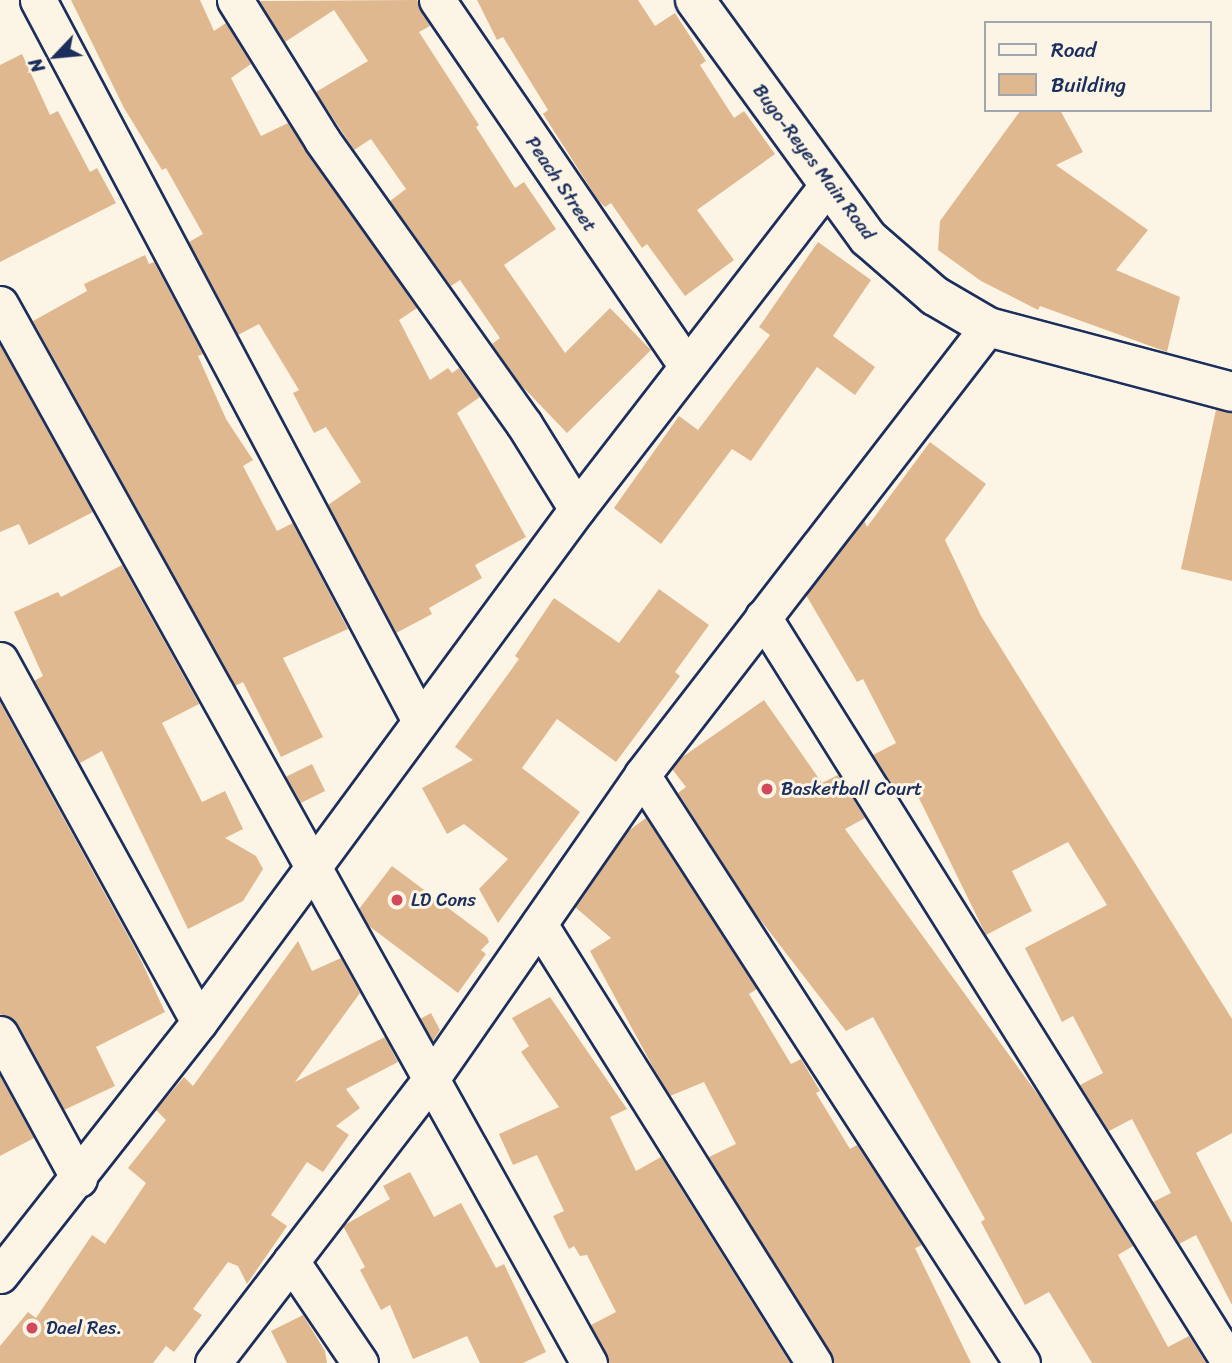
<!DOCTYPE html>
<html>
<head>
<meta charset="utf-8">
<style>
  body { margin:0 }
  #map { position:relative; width:1232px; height:1363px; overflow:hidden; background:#fcf5e5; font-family:Sriracha,sans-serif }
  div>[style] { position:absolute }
  .building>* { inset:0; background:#dfb890; transform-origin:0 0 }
  .roads { filter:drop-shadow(2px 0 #1b2f5e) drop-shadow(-2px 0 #1b2f5e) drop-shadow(0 2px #1b2f5e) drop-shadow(0 -2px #1b2f5e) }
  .street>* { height:35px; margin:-17.5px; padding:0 17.5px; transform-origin:17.5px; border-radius:17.5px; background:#fcf5e5 }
  .secondary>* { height:38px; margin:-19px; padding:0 19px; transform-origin:19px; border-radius:19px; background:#fcf5e5 }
  .dots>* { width:19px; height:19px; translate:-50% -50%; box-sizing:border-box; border:4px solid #fcf5e5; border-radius:50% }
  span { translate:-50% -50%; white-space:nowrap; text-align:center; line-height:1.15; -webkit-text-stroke:6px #fcf5e5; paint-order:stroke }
  .street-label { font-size:19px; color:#1b2f5e }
  .poi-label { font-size:19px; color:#1b2f5e }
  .left { translate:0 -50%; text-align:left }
  .legend { position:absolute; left:984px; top:21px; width:228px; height:91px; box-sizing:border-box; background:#fcf5e5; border:2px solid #a2a6af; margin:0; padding:9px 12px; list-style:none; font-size:21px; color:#1b2f5e }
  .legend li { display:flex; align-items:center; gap:14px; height:35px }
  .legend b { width:35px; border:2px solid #a2a6af }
  .north { position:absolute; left:21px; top:21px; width:70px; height:70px; -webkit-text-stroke:5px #fcf5e5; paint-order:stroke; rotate:244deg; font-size:19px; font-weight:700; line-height:28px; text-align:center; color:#1b2f5e }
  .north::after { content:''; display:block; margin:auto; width:24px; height:32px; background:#1b2f5e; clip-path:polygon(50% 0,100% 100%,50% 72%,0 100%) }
</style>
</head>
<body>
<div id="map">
  <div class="building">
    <i style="clip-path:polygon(71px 0,200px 0,214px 31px,226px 23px,251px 64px,231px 78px,261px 136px,288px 123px,417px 308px,399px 320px,430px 380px,448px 368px,452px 373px,459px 368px,480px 397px,457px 413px,526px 537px,475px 565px,482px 578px,429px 608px,432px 614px,396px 633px,328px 505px,361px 482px,326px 427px,314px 433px,293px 393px,299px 390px,259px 324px,238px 335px,189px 242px,203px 234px,166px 168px,162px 170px,124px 108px)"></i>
    <i style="clip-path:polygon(417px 0,430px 26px,419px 32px,479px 125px,476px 127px,515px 188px,524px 182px,556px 229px,504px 265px,565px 353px,610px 308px,651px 350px,567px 433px,520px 384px,492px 344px,500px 338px,460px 280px,451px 286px,390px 201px,406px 189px,371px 139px,354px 150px,316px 92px,368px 61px,334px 10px,285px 42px,259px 1px)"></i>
    <i style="clip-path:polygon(477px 0,638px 0,655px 26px,675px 13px,706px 61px,700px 65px,734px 118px,744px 111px,775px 154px,697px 210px,734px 260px,685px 296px,647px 244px,642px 248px,611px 203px,605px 207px,598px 200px,543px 114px,548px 110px,503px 37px,497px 40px)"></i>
    <i style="clip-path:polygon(22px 54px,50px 115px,58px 111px,90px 172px,97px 168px,116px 203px,0 262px,0 65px)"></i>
    <i style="clip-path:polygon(1021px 110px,1060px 110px,1083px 152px,1056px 165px,1148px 230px,1116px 270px,1180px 297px,1167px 352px,1040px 306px,1038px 310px,981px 281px,938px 250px,940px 221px)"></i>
    <i style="clip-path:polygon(818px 242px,871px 280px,833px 336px,875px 367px,855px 395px,817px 367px,751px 461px,732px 449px,661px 544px,614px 508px,679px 416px,698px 430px,770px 335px,759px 327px)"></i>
    <i style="clip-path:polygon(145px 255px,149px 264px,154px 262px,203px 354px,198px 356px,226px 419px,253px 460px,243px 466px,277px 531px,293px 523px,348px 629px,283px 658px,323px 737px,281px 757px,243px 682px,235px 686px,33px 321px,87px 291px,84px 284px)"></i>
    <i style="clip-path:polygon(0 345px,93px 512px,29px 545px,19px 524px,0 532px)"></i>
    <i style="clip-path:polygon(1216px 410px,1232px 413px,1232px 581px,1181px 569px)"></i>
    <i style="clip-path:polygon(930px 442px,986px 484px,945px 540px,981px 616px,1232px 1019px,1232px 1133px,1196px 1153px,1232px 1223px,1232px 1305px,1196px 1235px,1179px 1244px,1153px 1202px,1171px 1193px,1132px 1119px,1109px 1131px,1080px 1085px,1103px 1073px,1073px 1016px,1062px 1022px,1025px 948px,1107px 905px,1068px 842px,1012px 871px,1032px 911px,986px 935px,915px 790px,900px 798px,873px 755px,896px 743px,863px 679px,857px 682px,806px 595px,864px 520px,867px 527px)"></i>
    <i style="clip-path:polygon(122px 565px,199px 704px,162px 723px,202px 802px,225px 791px,243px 829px,225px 838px,256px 856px,263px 869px,243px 901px,188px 929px,102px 751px,80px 763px,34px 681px,43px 676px,14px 612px,58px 592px,61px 597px)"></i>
    <i style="clip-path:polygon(659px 589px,709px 625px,675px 672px,680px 676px,616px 762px,557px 719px,522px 768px,580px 812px,498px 923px,479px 889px,508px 859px,464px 824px,447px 834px,422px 788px,473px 760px,455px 747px,519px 659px,515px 656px,554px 598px,619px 643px)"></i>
    <i style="clip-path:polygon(764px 700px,822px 783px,838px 775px,865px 818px,845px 829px,1044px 1103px,1133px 1246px,1118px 1255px,1168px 1347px,1189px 1336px,1206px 1363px,1092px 1363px,1049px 1292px,1025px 1305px,981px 1222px,985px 1219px,873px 1017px,846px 1031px,752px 909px,678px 793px,686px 787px,672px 769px,681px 758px)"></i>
    <i style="clip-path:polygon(0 702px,138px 954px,165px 1012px,96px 1047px,115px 1086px,64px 1110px,18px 1024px,0 1014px)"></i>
    <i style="left:312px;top:764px;width:30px;height:29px;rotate:64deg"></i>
    <i style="clip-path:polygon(646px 818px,757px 989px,749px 994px,791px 1064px,801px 1059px,820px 1091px,816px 1093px,850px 1149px,857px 1145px,922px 1245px,915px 1248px,971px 1363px,834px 1363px,709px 1157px,736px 1144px,704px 1082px,670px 1096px,654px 1069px,590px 951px,611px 938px,575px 907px,627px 832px)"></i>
    <i style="clip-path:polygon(392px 866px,487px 937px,489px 942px,481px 950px,486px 954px,458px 993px,369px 926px,359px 909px)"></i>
    <i style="clip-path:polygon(298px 941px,312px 971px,341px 958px,360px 993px,295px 1082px,385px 1037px,398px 1062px,346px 1089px,360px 1108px,336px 1126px,349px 1135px,323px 1172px,307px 1162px,271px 1215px,287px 1226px,247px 1284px,238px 1266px,228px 1262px,193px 1309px,202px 1315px,174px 1352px,166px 1346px,153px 1363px,0 1363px,0 1346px,28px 1312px,36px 1318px,92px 1235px,105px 1244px,146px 1183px,128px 1168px,166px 1120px,156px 1110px,184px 1077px,193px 1086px)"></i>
    <i style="clip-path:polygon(550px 997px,627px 1109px,610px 1117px,636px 1171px,661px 1157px,790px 1363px,609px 1363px,591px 1325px,616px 1312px,587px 1255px,580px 1256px,574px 1246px,569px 1249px,553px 1216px,564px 1211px,537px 1155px,513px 1165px,499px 1134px,559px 1107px,521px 1052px,529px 1046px,512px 1018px)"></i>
    <i style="clip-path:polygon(431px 1013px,440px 1030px,433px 1041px,420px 1019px)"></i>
    <i style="clip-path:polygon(0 1076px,34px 1138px,0 1156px)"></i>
    <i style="clip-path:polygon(410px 1172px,434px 1217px,461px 1203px,496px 1268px,504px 1264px,546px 1352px,523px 1363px,480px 1363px,467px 1336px,413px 1359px,390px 1305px,381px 1310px,360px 1270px,365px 1267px,343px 1226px,390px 1199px,383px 1186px)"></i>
    <i style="clip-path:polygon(303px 1315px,325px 1351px,327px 1363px,287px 1363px,271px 1331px)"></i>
  </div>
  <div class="roads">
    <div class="street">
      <i style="left:38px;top:0;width:816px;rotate:62.08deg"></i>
      <i style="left:235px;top:0;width:165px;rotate:58.1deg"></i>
      <i style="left:322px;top:140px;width:349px;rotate:54.6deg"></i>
      <i style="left:524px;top:424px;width:100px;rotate:58.1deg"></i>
      <i style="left:437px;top:0;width:443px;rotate:55.7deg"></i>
      <i style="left:0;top:304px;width:1212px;rotate:60.92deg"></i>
      <i style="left:763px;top:617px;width:880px;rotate:57.95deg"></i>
      <i style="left:0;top:660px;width:413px;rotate:61.2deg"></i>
      <i style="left:642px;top:775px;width:700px;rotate:57.13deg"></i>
      <i style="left:539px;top:924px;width:518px;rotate:57.94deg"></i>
      <i style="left:0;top:1034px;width:165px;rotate:61.4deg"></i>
      <i style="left:291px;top:1261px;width:123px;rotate:55.9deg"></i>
      <i style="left:0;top:1275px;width:322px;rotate:-51.8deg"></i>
      <i style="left:199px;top:1022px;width:637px;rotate:-53.62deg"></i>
      <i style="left:577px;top:509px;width:409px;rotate:-52.3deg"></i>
      <i style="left:213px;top:1363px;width:358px;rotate:-52.5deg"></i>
      <i style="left:431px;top:1079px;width:370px;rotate:-55.2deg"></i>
      <i style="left:642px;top:775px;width:566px;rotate:-52.32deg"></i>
    </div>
    <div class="secondary">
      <i style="left:695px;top:0;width:294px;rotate:54deg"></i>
      <i style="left:868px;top:238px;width:89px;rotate:40.9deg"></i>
      <i style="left:935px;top:296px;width:61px;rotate:30.3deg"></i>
      <i style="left:988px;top:327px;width:253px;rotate:14.9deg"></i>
    </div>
  </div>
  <div class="dots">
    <i style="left:767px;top:789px;background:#d1495b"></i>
    <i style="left:397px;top:900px;background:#d1495b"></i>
    <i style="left:32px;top:1328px;background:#d1495b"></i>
  </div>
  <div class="street-label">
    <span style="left:814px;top:162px;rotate:53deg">Bugo-Reyes Main Road</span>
    <span style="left:561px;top:184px;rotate:56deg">Peach Street</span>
  </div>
  <div class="poi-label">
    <span class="left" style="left:781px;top:789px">Basketball Court</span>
    <span class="left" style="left:411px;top:900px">LD Cons</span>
    <span class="left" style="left:46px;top:1328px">Dael Res.</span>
  </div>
  <ul class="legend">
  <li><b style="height:9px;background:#fcf5e5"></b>Road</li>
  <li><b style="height:19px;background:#dfb890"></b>Building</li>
  </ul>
  <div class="north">N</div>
</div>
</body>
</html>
